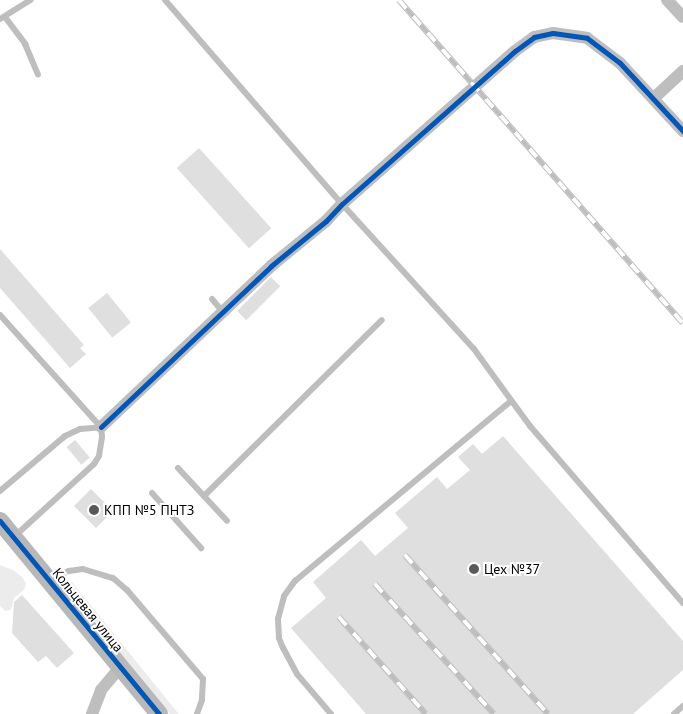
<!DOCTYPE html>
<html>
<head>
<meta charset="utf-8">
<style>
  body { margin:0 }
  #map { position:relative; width:683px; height:714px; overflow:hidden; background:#fff; font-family:"PT Sans",sans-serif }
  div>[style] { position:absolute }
  .green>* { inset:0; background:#ececec; transform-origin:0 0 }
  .building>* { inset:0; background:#dfdfdf; transform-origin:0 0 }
  .lane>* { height:6px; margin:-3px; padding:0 3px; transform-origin:3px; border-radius:3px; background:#bebebe }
  .street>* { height:12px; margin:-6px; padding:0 6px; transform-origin:6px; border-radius:6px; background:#bebebe }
  .secondary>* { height:18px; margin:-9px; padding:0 9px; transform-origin:9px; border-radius:9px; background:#b8b8b8 }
  .rail>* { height:5.5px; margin-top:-2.75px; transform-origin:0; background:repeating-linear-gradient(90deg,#fff 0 11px,#bebebe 0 22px); box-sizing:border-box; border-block:1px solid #bebebe }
  .cycleway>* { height:5px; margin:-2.5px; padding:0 2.5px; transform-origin:2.5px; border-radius:2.5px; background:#0057b8 }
  .dots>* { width:14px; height:14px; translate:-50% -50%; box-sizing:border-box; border:2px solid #fff; border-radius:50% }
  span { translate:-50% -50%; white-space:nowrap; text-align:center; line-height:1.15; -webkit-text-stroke:4px #fff; paint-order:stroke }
  .poi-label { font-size:14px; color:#000 }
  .left { translate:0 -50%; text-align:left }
  .street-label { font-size:14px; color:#000 }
</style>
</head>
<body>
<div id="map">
  <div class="green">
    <i style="clip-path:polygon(0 565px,13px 570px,23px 578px,26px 584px,24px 590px,14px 598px,11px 610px,5px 611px,0 606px)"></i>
    <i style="left:71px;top:581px;width:172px;height:7px;rotate:51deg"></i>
  </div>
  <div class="building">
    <i style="left:199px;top:148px;width:108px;height:30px;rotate:48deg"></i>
    <i style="clip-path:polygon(0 249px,84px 345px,80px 348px,86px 354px,70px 368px,0 288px)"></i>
    <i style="left:271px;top:277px;width:13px;height:48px;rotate:45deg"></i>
    <i style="left:107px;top:293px;width:38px;height:24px;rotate:51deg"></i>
    <i style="clip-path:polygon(503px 436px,683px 641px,683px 670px,633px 714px,366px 714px,291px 628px,326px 598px,313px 582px,361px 540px,375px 556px,408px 528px,395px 513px,437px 477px,447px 489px,470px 470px,458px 457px,473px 444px,482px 454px)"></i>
    <i style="left:75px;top:440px;width:23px;height:11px;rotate:50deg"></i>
    <i style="left:91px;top:489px;width:31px;height:24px;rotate:45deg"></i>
    <i style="clip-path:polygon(22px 595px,74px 653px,57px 668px,46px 656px,38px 662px,12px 633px,14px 602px)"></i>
  </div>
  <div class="lane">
    <i style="left:165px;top:0;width:270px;rotate:49.1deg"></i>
    <i style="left:342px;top:204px;width:196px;rotate:47.7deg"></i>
    <i style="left:474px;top:349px;width:95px;rotate:54deg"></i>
    <i style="left:530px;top:426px;width:234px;rotate:49.2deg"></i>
    <i style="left:5px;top:17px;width:34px;rotate:53deg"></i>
    <i style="left:25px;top:44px;width:33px;rotate:67deg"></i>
    <i style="left:0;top:19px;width:36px;rotate:-32deg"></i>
    <i style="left:212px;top:299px;width:16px;rotate:50deg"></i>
    <i style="left:0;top:315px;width:151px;rotate:48deg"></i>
    <i style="left:101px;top:427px;width:10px;rotate:84deg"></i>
    <i style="left:102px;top:437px;width:19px;rotate:99deg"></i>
    <i style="left:99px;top:456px;width:9px;rotate:122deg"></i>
    <i style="left:94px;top:464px;width:107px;rotate:137.7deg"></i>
    <i style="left:178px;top:468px;width:72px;rotate:47.2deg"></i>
    <i style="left:0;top:491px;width:85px;rotate:-40.2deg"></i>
    <i style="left:65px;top:436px;width:17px;rotate:-25deg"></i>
    <i style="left:80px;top:429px;width:21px;rotate:-5deg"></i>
    <i style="left:152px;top:493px;width:74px;rotate:48.3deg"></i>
    <i style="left:204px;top:496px;width:250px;rotate:-44.7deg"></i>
    <i style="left:51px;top:579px;width:20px;rotate:-24deg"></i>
    <i style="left:69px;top:571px;width:14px;rotate:-8deg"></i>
    <i style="left:83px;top:569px;width:31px;rotate:17deg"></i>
    <i style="left:113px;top:578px;width:18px;rotate:41deg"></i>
    <i style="left:127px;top:590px;width:117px;rotate:49.5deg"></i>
    <i style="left:203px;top:679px;width:21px;rotate:93deg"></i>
    <i style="left:202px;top:700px;width:15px;rotate:110deg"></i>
    <i style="left:331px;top:714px;width:52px;rotate:-130.4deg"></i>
    <i style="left:297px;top:674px;width:30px;rotate:-118deg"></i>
    <i style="left:283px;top:648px;width:11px;rotate:-112deg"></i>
    <i style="left:279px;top:638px;width:19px;rotate:-93deg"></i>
    <i style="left:278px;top:619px;width:24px;rotate:-75deg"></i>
    <i style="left:284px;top:596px;width:19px;rotate:-54deg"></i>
    <i style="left:295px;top:581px;width:281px;rotate:-39.8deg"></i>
    <i style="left:674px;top:714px;width:12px;rotate:-42deg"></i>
  </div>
  <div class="street">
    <i style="left:667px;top:0;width:23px;rotate:47deg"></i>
    <i style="left:654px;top:98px;width:40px;rotate:-43deg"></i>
    <i style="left:101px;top:427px;width:234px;rotate:-43.4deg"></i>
    <i style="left:271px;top:266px;width:71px;rotate:-39.3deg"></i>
    <i style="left:326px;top:221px;width:23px;rotate:-47deg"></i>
    <i style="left:342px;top:204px;width:231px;rotate:-41.5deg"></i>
    <i style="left:515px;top:51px;width:24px;rotate:-36deg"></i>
    <i style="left:534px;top:37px;width:19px;rotate:-12deg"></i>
    <i style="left:553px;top:33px;width:34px;rotate:8deg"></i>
    <i style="left:587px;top:38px;width:41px;rotate:37.1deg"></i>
    <i style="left:620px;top:63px;width:93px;rotate:47.2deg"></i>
    <i style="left:92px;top:714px;width:26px;rotate:-69deg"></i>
    <i style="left:101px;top:690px;width:30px;rotate:-50deg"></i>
  </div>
  <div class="secondary">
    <i style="left:0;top:521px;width:250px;rotate:50.5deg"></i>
  </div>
  <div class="rail">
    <i style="left:399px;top:0;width:430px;rotate:48.7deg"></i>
    <i style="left:405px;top:555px;width:214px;rotate:48deg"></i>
    <i style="left:375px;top:584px;width:176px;rotate:47.5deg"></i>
    <i style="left:339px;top:617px;width:130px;rotate:48.1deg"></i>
  </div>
  <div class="cycleway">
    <i style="left:101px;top:427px;width:234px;rotate:-43.4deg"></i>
    <i style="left:271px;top:266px;width:71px;rotate:-39.3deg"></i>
    <i style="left:326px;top:221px;width:23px;rotate:-47deg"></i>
    <i style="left:342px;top:204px;width:231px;rotate:-41.5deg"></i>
    <i style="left:515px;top:51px;width:24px;rotate:-36deg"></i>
    <i style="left:534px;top:37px;width:19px;rotate:-12deg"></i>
    <i style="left:553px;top:33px;width:34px;rotate:8deg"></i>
    <i style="left:587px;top:38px;width:41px;rotate:37.1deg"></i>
    <i style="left:620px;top:63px;width:93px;rotate:47.2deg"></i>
    <i style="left:0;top:521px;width:250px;rotate:50.5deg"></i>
  </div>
  <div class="dots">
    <i style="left:94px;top:510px;background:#595959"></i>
    <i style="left:474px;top:569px;background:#595959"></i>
  </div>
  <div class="poi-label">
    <span class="left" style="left:104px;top:510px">КПП №5 ПНТЗ</span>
    <span class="left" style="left:484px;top:569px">Цех №37</span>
  </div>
  <div class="street-label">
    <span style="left:88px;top:610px;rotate:51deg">Кольцевая улица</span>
  </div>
</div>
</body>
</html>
